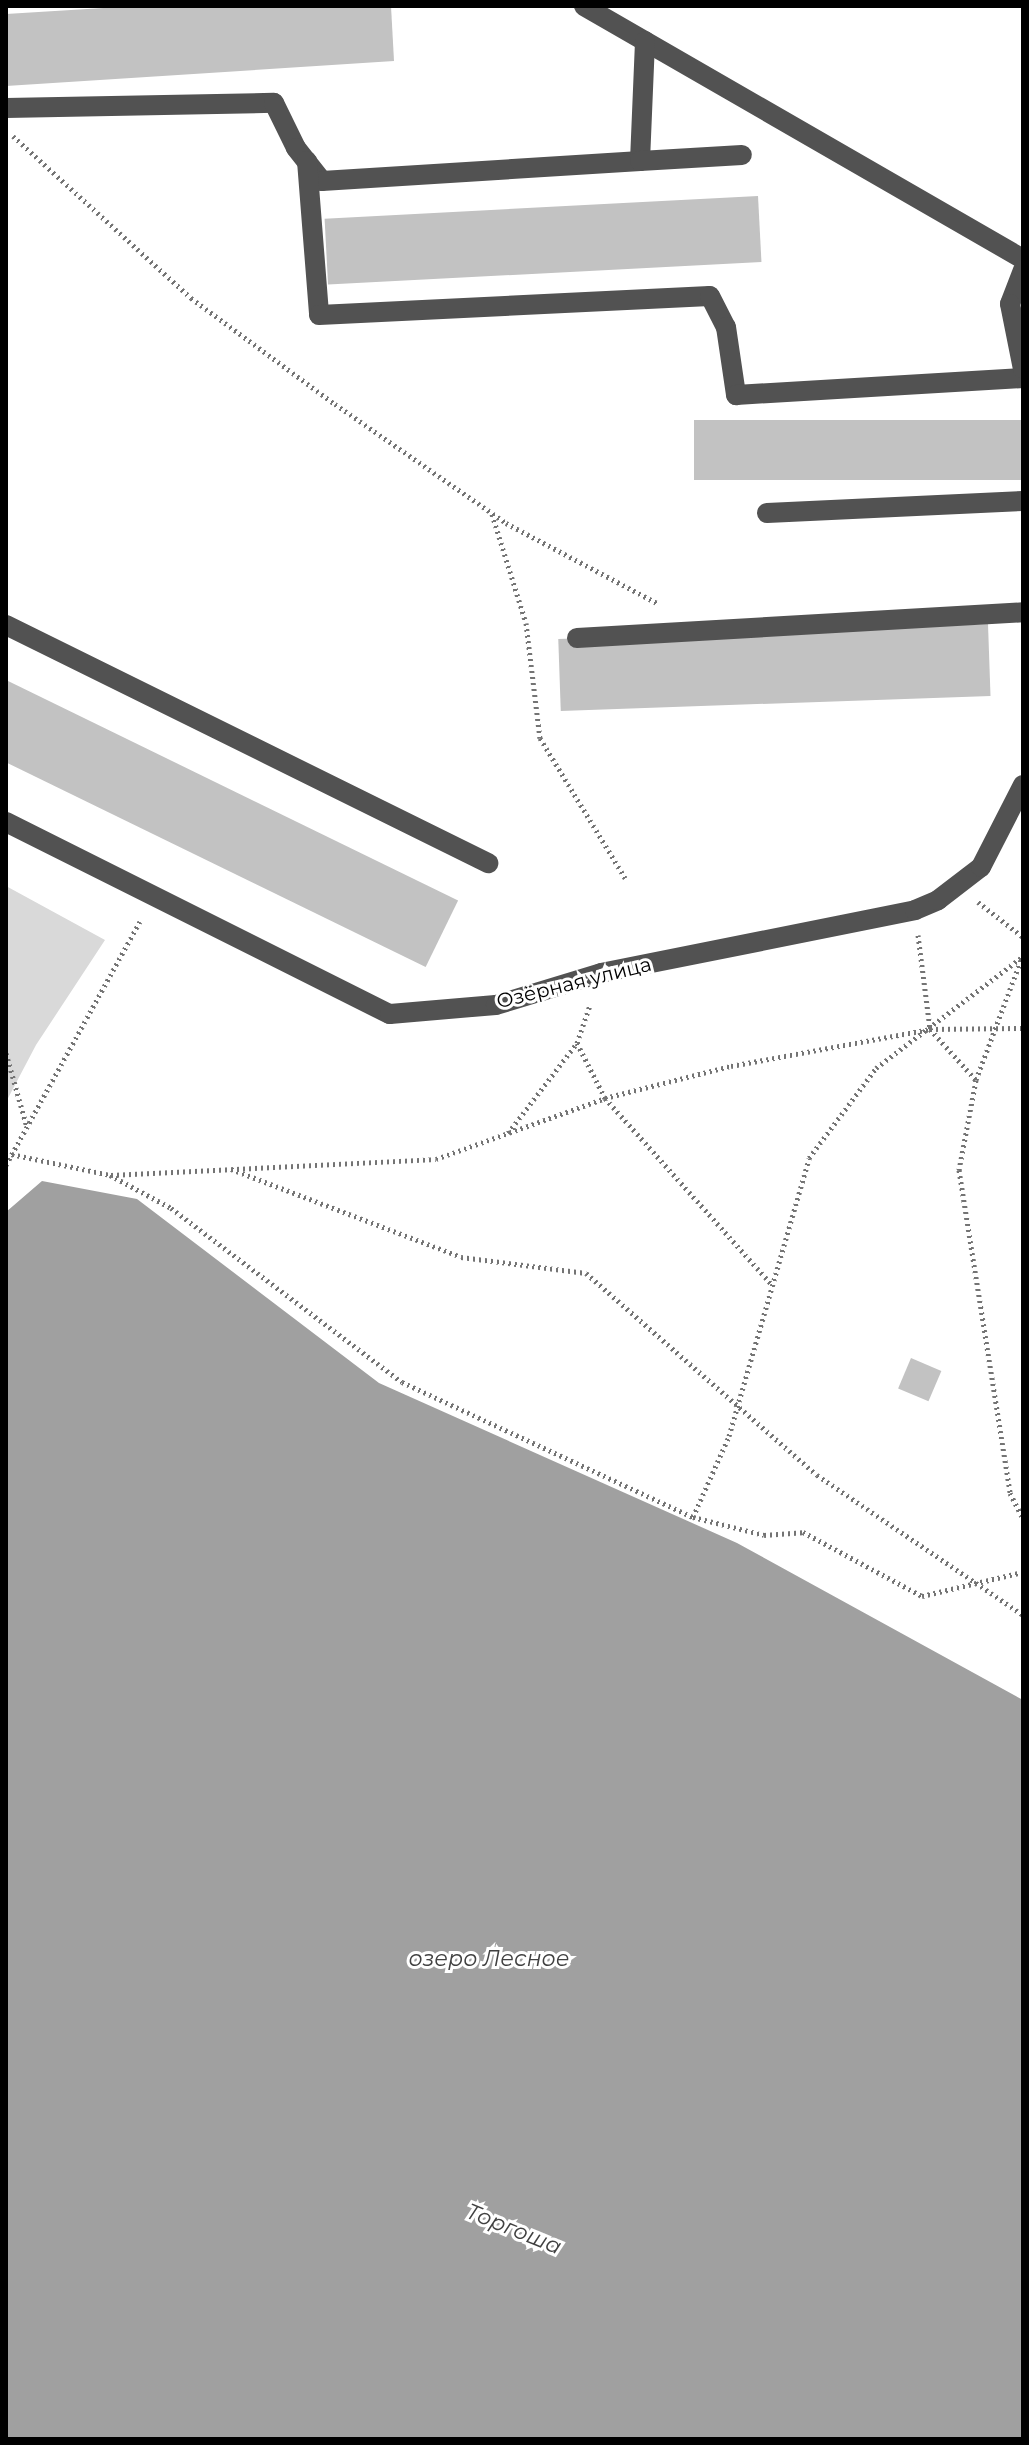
<!DOCTYPE html>
<html>
<head>
<meta charset="utf-8">
<style>
  body { margin:0 }
  #map { position:relative; width:1029px; height:2445px; overflow:hidden; background:#fff; font-family:Montserrat,sans-serif }
  div>[style] { position:absolute }
  .green>* { inset:0; background:#d9d9d9 }
  .water>* { inset:0; background:#a0a0a0 }
  .building>* { inset:0; background:#c2c2c2; transform-origin:0 0 }
  .path>* { height:5px; margin-top:-2.5px; transform-origin:0; background:repeating-linear-gradient(90deg,#747474 0 2px,transparent 0 6px) }
  .minor>* { height:20px; margin:-10px; padding:0 10px; transform-origin:10px; border-radius:10px; background:#525252 }
  span { translate:-50% -50%; white-space:nowrap; text-align:center; line-height:1.15; -webkit-text-stroke:6px #fff; paint-order:stroke }
  .street-label { font-size:20px; color:#000 }
  .water-label { font-size:22px; color:#414141; font-style:italic }
  .frame { position:absolute; inset:0; border:8px solid #000; pointer-events:none }
</style>
</head>
<body>
<div id="map">
  <div class="green">
    <i style="clip-path:polygon(6px 886px,105px 940px,36px 1045px,6px 1102px)"></i>
  </div>
  <div class="water">
    <i style="clip-path:polygon(42px 1181px,137px 1199px,379px 1383px,737px 1543px,1023px 1700px,1023px 2439px,6px 2439px,6px 1212px)"></i>
  </div>
  <div class="building">
    <i style="clip-path:polygon(136px 6px,391px 6px,394px 61px,6px 86px,6px 14px)"></i>
    <i style="left:758px;top:196px;width:66px;height:434px;rotate:87deg"></i>
    <i style="left:1023px;top:420px;width:60px;height:329px;rotate:90deg"></i>
    <i style="left:988px;top:624px;width:72px;height:430px;rotate:88deg"></i>
    <i style="left:6px;top:680px;width:503px;height:74px;rotate:26deg"></i>
    <i style="left:911px;top:1358px;width:33px;height:33px;rotate:23deg"></i>
  </div>
  <div class="path">
    <i style="left:13px;top:136px;width:241px;rotate:42.3deg"></i>
    <i style="left:191px;top:298px;width:179px;rotate:36.4deg"></i>
    <i style="left:335px;top:404px;width:208px;rotate:34.8deg"></i>
    <i style="left:506px;top:523px;width:173px;rotate:27.9deg"></i>
    <i style="left:492px;top:514px;width:114px;rotate:72.7deg"></i>
    <i style="left:526px;top:623px;width:116px;rotate:83.1deg"></i>
    <i style="left:540px;top:738px;width:164px;rotate:58.7deg"></i>
    <i style="left:978px;top:902px;width:57px;rotate:37.9deg"></i>
    <i style="left:918px;top:935px;width:95px;rotate:82.7deg"></i>
    <i style="left:930px;top:1029px;width:93px;rotate:-0.6deg"></i>
    <i style="left:1021px;top:960px;width:128px;rotate:110.6deg"></i>
    <i style="left:976px;top:1080px;width:92px;rotate:100.7deg"></i>
    <i style="left:959px;top:1170px;width:327px;rotate:81deg"></i>
    <i style="left:1010px;top:1493px;width:28px;rotate:63deg"></i>
    <i style="left:577px;top:1043px;width:62px;rotate:63deg"></i>
    <i style="left:605px;top:1098px;width:252px;rotate:48.2deg"></i>
    <i style="left:6px;top:1053px;width:77px;rotate:74.2deg"></i>
    <i style="left:508px;top:1133px;width:113px;rotate:-52.5deg"></i>
    <i style="left:577px;top:1043px;width:40px;rotate:-71.1deg"></i>
    <i style="left:6px;top:1153px;width:106px;rotate:11.9deg"></i>
    <i style="left:110px;top:1175px;width:69px;rotate:28.4deg"></i>
    <i style="left:171px;top:1208px;width:289px;rotate:37deg"></i>
    <i style="left:402px;top:1382px;width:321px;rotate:24.9deg"></i>
    <i style="left:693px;top:1517px;width:73px;rotate:14.2deg"></i>
    <i style="left:764px;top:1535px;width:39px;rotate:-4deg"></i>
    <i style="left:803px;top:1532px;width:135px;rotate:28.3deg"></i>
    <i style="left:922px;top:1596px;width:104px;rotate:-13.4deg"></i>
    <i style="left:6px;top:1165px;width:278px;rotate:-61.2deg"></i>
    <i style="left:231px;top:1169px;width:246px;rotate:20.9deg"></i>
    <i style="left:461px;top:1257px;width:126px;rotate:7.3deg"></i>
    <i style="left:586px;top:1273px;width:307px;rotate:41.2deg"></i>
    <i style="left:817px;top:1475px;width:249px;rotate:34.2deg"></i>
    <i style="left:111px;top:1175px;width:325px;rotate:-2.8deg"></i>
    <i style="left:436px;top:1159px;width:180px;rotate:-19.8deg"></i>
    <i style="left:605px;top:1098px;width:130px;rotate:-14.3deg"></i>
    <i style="left:731px;top:1066px;width:202px;rotate:-10.5deg"></i>
    <i style="left:930px;top:1029px;width:69px;rotate:48deg"></i>
    <i style="left:693px;top:1517px;width:89px;rotate:-66deg"></i>
    <i style="left:729px;top:1436px;width:289px;rotate:-73.9deg"></i>
    <i style="left:809px;top:1158px;width:112px;rotate:-53.3deg"></i>
    <i style="left:876px;top:1068px;width:183px;rotate:-37.2deg"></i>
  </div>
  <div class="minor">
    <i style="left:584px;top:6px;width:507px;rotate:29.96deg"></i>
    <i style="left:6px;top:108px;width:268px;rotate:-1.1deg"></i>
    <i style="left:274px;top:103px;width:50px;rotate:63.9deg"></i>
    <i style="left:296px;top:148px;width:42px;rotate:51.8deg"></i>
    <i style="left:322px;top:181px;width:319px;rotate:-3.6deg"></i>
    <i style="left:640px;top:161px;width:120px;rotate:-87.6deg"></i>
    <i style="left:307px;top:161px;width:154px;rotate:85.5deg"></i>
    <i style="left:319px;top:315px;width:391px;rotate:-2.8deg"></i>
    <i style="left:710px;top:296px;width:35px;rotate:63deg"></i>
    <i style="left:726px;top:327px;width:69px;rotate:81.6deg"></i>
    <i style="left:736px;top:395px;width:288px;rotate:-3.4deg"></i>
    <i style="left:640px;top:161px;width:102px;rotate:-3.4deg"></i>
    <i style="left:1023px;top:270px;width:36px;rotate:111deg"></i>
    <i style="left:1010px;top:304px;width:66px;rotate:78.7deg"></i>
    <i style="left:767px;top:513px;width:256px;rotate:-2.7deg"></i>
    <i style="left:6px;top:625px;width:538px;rotate:26.28deg"></i>
    <i style="left:577px;top:638px;width:447px;rotate:-3.3deg"></i>
    <i style="left:6px;top:822px;width:429px;rotate:26.6deg"></i>
    <i style="left:390px;top:1014px;width:106px;rotate:-4.9deg"></i>
    <i style="left:496px;top:1005px;width:110px;rotate:-16.9deg"></i>
    <i style="left:601px;top:973px;width:320px;rotate:-11.3deg"></i>
    <i style="left:915px;top:910px;width:25px;rotate:-23deg"></i>
    <i style="left:938px;top:900px;width:54px;rotate:-37.5deg"></i>
    <i style="left:981px;top:867px;width:92px;rotate:-62.9deg"></i>
  </div>
  <div class="street-label">
    <span style="left:574px;top:983px;rotate:-14deg">Озёрная улица</span>
  </div>
  <div class="water-label">
    <span style="left:489px;top:1959px">озеро Лесное</span>
    <span style="left:514px;top:2229px;rotate:22deg">Торгоша</span>
  </div>
  <div class="frame"></div>
</div>
</body>
</html>
